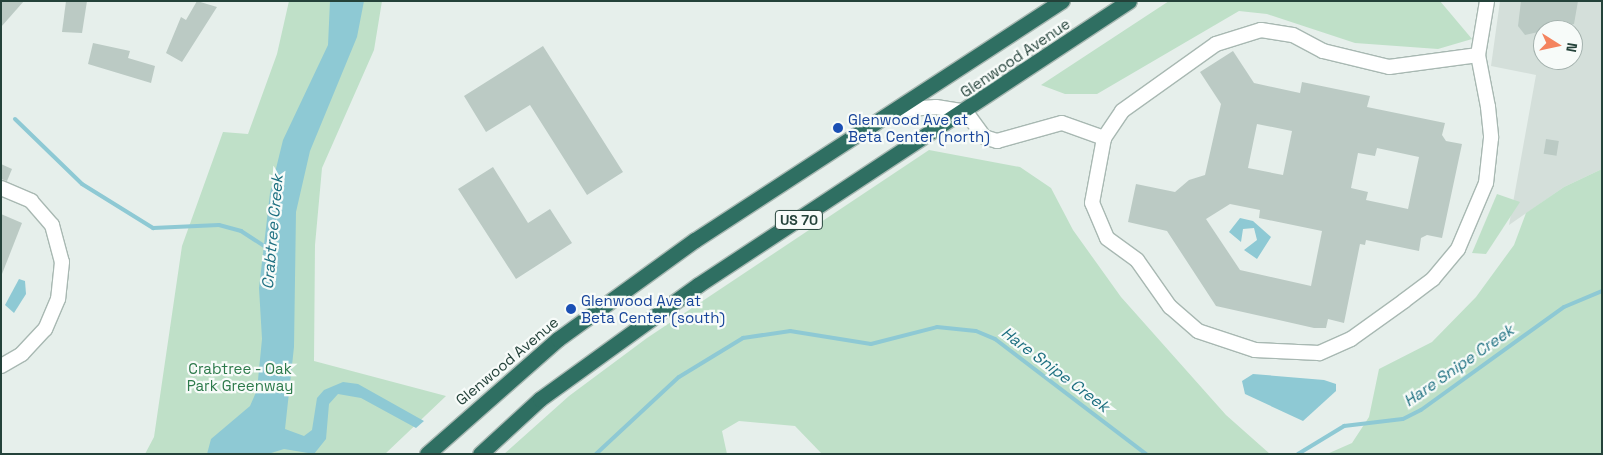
<!DOCTYPE html>
<html>
<head>
<meta charset="utf-8">
<style>
  body { margin:0 }
  #map { position:relative; width:1603px; height:455px; overflow:hidden; background:#e6efeb; font-family:"Space Grotesk",sans-serif }
  div>[style] { position:absolute }
  .built>* { inset:0; background:#d4dfda }
  .green>* { inset:0; background:#bfe0c8 }
  .water>* { inset:0; background:#8ec9d4 }
  .stream>* { height:4px; margin:-2px; padding:0 2px; transform-origin:2px; border-radius:2px; background:#8ec9d4 }
  .building>* { inset:0; background:#bbcac4; transform-origin:0 0 }
  .roads { filter:drop-shadow(1px 0 #a8b8b2) drop-shadow(-1px 0 #a8b8b2) drop-shadow(0 1px #a8b8b2) drop-shadow(0 -1px #a8b8b2) }
  .street>* { height:14px; margin:-7px; padding:0 7px; transform-origin:7px; border-radius:7px; background:#fff }
  .highway>* { height:15px; margin:-7.5px; padding:0 7.5px; transform-origin:7.5px; border-radius:7.5px; background:#2f6f62 }
  .dots>* { width:14px; height:14px; translate:-50% -50%; box-sizing:border-box; border:2px solid #f7fbf9; border-radius:50% }
  span { translate:-50% -50%; white-space:nowrap; text-align:center; line-height:1.15; -webkit-text-stroke:4.5px #f7fbf9; paint-order:stroke }
  .shield-label span { padding:1px 4px; background:#f7fbf9; border:1px solid; border-radius:4px; -webkit-text-stroke-width:0 }
  .shield-label { font-size:14px; color:#24423a; font-weight:700 }
  .street-label { font-size:15px; color:#24423a }
  .transit-label { font-size:15px; color:#164399 }
  .left { translate:0 -50%; text-align:left }
  .park-label { font-size:15px; color:#2d7a4b }
  .water-label { font-size:16px; color:#1c6f80; font-style:italic }
  .frame { position:absolute; inset:0; border:2px solid #24423a; pointer-events:none }
  .north { position:absolute; left:1533px; top:20px; width:50px; height:50px; box-sizing:border-box; background:#f7fbf9; border:1px solid #a3b1ad; border-radius:50%; rotate:100deg; font-size:14px; font-weight:700; line-height:20px; text-align:center; color:#24423a }
  .north::after { content:''; display:block; margin:auto; width:18px; height:22px; background:#f4845f; clip-path:polygon(50% 0,100% 100%,50% 72%,0 100%) }
</style>
</head>
<body>
<div id="map">
  <div class="built">
    <i style="clip-path:polygon(evenodd,1500px 1px,1602px 1px,1602px 169px,1564px 187px,1509px 225px,1536px 75px,1491px 66px,1500px 1px,1543px 30px,1573px 30px,1573px 60px,1543px 60px,1543px 30px)"></i>
  </div>
  <div class="green">
    <i style="clip-path:polygon(289px 1px,382px 1px,374px 50px,322px 168px,315px 245px,314px 361px,446px 396px,385px 454px,145px 454px,154px 437px,182px 246px,223px 132px,248px 134px,277px 54px)"></i>
    <i style="clip-path:polygon(1169px 1px,1440px 1px,1472px 39px,1438px 49px,1355px 43px,1267px 14px,1239px 11px,1097px 94px,1065px 94px,1041px 85px)"></i>
    <i style="clip-path:polygon(929px 150px,1020px 167px,1051px 188px,1073px 230px,1121px 297px,1226px 415px,1270px 454px,822px 454px,795px 426px,739px 421px,722px 431px,727px 454px,504px 454px,569px 396px,647px 338px)"></i>
    <i style="clip-path:polygon(1602px 169px,1602px 454px,1327px 454px,1352px 443px,1369px 417px,1379px 369px,1432px 342px,1476px 297px,1514px 245px,1526px 213px,1564px 187px)"></i>
    <i style="clip-path:polygon(1497px 194px,1520px 202px,1486px 254px,1472px 253px)"></i>
  </div>
  <div class="water">
    <i style="clip-path:polygon(330px 1px,364px 1px,357px 37px,310px 151px,296px 212px,294px 347px,285px 429px,304px 436px,312px 430px,317px 398px,324px 390px,343px 382px,358px 384px,424px 421px,416px 428px,361px 398px,338px 394px,329px 404px,326px 439px,314px 454px,284px 449px,268px 454px,207px 454px,211px 439px,250px 406px,257px 390px,262px 339px,259px 288px,270px 193px,283px 140px,328px 45px)"></i>
    <i style="clip-path:polygon(1240px 218px,1253px 221px,1271px 237px,1257px 259px,1244px 250px,1257px 240px,1254px 228px,1243px 229px,1241px 242px,1229px 232px)"></i>
    <i style="clip-path:polygon(19px 279px,25px 281px,26px 294px,14px 313px,5px 305px)"></i>
    <i style="clip-path:polygon(1253px 374px,1324px 380px,1336px 384px,1336px 391px,1303px 421px,1245px 394px,1242px 381px)"></i>
  </div>
  <div class="stream">
    <i style="left:15px;top:119px;width:93px;rotate:44.1deg"></i>
    <i style="left:82px;top:184px;width:84px;rotate:31.8deg"></i>
    <i style="left:153px;top:228px;width:66px;rotate:-2.6deg"></i>
    <i style="left:219px;top:225px;width:23px;rotate:15deg"></i>
    <i style="left:241px;top:231px;width:31px;rotate:33deg"></i>
    <i style="left:596px;top:454px;width:113px;rotate:-42.9deg"></i>
    <i style="left:679px;top:377px;width:75px;rotate:-31.4deg"></i>
    <i style="left:743px;top:338px;width:48px;rotate:-8.5deg"></i>
    <i style="left:790px;top:331px;width:82px;rotate:9.1deg"></i>
    <i style="left:871px;top:344px;width:68px;rotate:-14.4deg"></i>
    <i style="left:937px;top:327px;width:39px;rotate:6deg"></i>
    <i style="left:976px;top:331px;width:21px;rotate:23deg"></i>
    <i style="left:995px;top:339px;width:190px;rotate:37.3deg"></i>
    <i style="left:1298px;top:454px;width:54px;rotate:-31.3deg"></i>
    <i style="left:1344px;top:426px;width:59px;rotate:-6.8deg"></i>
    <i style="left:1403px;top:419px;width:20px;rotate:-27deg"></i>
    <i style="left:1421px;top:410px;width:176px;rotate:-35.8deg"></i>
    <i style="left:1564px;top:307px;width:41px;rotate:-22.8deg"></i>
  </div>
  <div class="building">
    <i style="clip-path:polygon(1px 1px,24px 1px,1px 27px)"></i>
    <i style="clip-path:polygon(66px 1px,87px 1px,82px 33px,62px 32px)"></i>
    <i style="clip-path:polygon(197px 1px,217px 7px,182px 62px,166px 53px,181px 17px,186px 20px)"></i>
    <i style="clip-path:polygon(1521px 1px,1578px 1px,1574px 24px,1525px 35px,1518px 26px)"></i>
    <i style="clip-path:polygon(93px 43px,130px 51px,128px 58px,155px 66px,151px 83px,88px 64px)"></i>
    <i style="clip-path:polygon(543px 46px,623px 172px,587px 195px,530px 105px,486px 132px,464px 96px)"></i>
    <i style="clip-path:polygon(evenodd,1233px 51px,1254px 83px,1300px 93px,1302px 82px,1370px 96px,1367px 107px,1445px 123px,1442px 135px,1446px 141px,1462px 144px,1442px 238px,1427px 235px,1421px 238px,1419px 251px,1366px 240px,1365px 245px,1360px 244px,1344px 323px,1328px 319px,1326px 328px,1314px 328px,1216px 306px,1167px 231px,1128px 222px,1136px 184px,1175px 192px,1189px 180px,1205px 175px,1221px 104px,1200px 72px,1233px 51px,1257px 124px,1292px 131px,1283px 175px,1248px 168px,1257px 124px,1233px 51px,1377px 148px,1419px 157px,1408px 209px,1366px 200px,1368px 192px,1351px 188px,1358px 153px,1375px 156px,1377px 148px,1233px 51px,1230px 204px,1260px 210px,1259px 218px,1322px 231px,1311px 286px,1240px 270px,1206px 219px,1230px 204px)"></i>
    <i style="left:1546px;top:139px;width:13px;height:15px;rotate:9deg"></i>
    <i style="clip-path:polygon(1px 164px,12px 169px,7px 181px,1px 179px)"></i>
    <i style="clip-path:polygon(493px 167px,528px 223px,550px 209px,572px 243px,516px 279px,458px 189px)"></i>
    <i style="clip-path:polygon(1px 214px,22px 223px,2px 274px,1px 274px)"></i>
  </div>
  <div class="roads">
    <div class="street">
      <i style="left:1261px;top:30px;width:32px;rotate:9deg"></i>
      <i style="left:1293px;top:35px;width:34px;rotate:28deg"></i>
      <i style="left:1323px;top:51px;width:68px;rotate:13.6deg"></i>
      <i style="left:1389px;top:67px;width:90px;rotate:-7.7deg"></i>
      <i style="left:1478px;top:55px;width:53px;rotate:79.1deg"></i>
      <i style="left:1488px;top:107px;width:31px;rotate:84deg"></i>
      <i style="left:1491px;top:138px;width:45px;rotate:96.3deg"></i>
      <i style="left:1486px;top:183px;width:72px;rotate:113deg"></i>
      <i style="left:1458px;top:249px;width:39px;rotate:130deg"></i>
      <i style="left:1433px;top:279px;width:36px;rotate:143deg"></i>
      <i style="left:1404px;top:301px;width:65px;rotate:144.4deg"></i>
      <i style="left:1351px;top:339px;width:35px;rotate:156deg"></i>
      <i style="left:1319px;top:353px;width:64px;rotate:-177.3deg"></i>
      <i style="left:1255px;top:350px;width:60px;rotate:-161.6deg"></i>
      <i style="left:1198px;top:331px;width:37px;rotate:-139deg"></i>
      <i style="left:1170px;top:307px;width:57px;rotate:-125.1deg"></i>
      <i style="left:1137px;top:260px;width:37px;rotate:-144deg"></i>
      <i style="left:1107px;top:238px;width:38px;rotate:-113deg"></i>
      <i style="left:1092px;top:203px;width:66px;rotate:-79.5deg"></i>
      <i style="left:1104px;top:138px;width:32px;rotate:-56deg"></i>
      <i style="left:1122px;top:111px;width:115px;rotate:-35.5deg"></i>
      <i style="left:1216px;top:44px;width:47px;rotate:-17.3deg"></i>
      <i style="left:1478px;top:55px;width:55px;rotate:-80.5deg"></i>
      <i style="left:896px;top:110px;width:40px;rotate:-4.3deg"></i>
      <i style="left:936px;top:107px;width:30px;rotate:9deg"></i>
      <i style="left:966px;top:112px;width:31px;rotate:54deg"></i>
      <i style="left:984px;top:137px;width:14px;rotate:17deg"></i>
      <i style="left:997px;top:141px;width:67px;rotate:-15.5deg"></i>
      <i style="left:1062px;top:123px;width:45px;rotate:19.7deg"></i>
      <i style="left:1px;top:188px;width:33px;rotate:23deg"></i>
      <i style="left:31px;top:201px;width:32px;rotate:49deg"></i>
      <i style="left:52px;top:225px;width:38px;rotate:75deg"></i>
      <i style="left:62px;top:262px;width:37px;rotate:96deg"></i>
      <i style="left:58px;top:299px;width:33px;rotate:113deg"></i>
      <i style="left:45px;top:329px;width:34px;rotate:133deg"></i>
      <i style="left:22px;top:354px;width:24px;rotate:150deg"></i>
    </div>
    <div class="highway">
      <i style="left:427px;top:454px;width:174px;rotate:-41.3deg"></i>
      <i style="left:558px;top:339px;width:169px;rotate:-35.9deg"></i>
      <i style="left:695px;top:240px;width:438px;rotate:-33.1deg"></i>
      <i style="left:480px;top:454px;width:81px;rotate:-42.5deg"></i>
      <i style="left:540px;top:399px;width:195px;rotate:-35.8deg"></i>
      <i style="left:698px;top:285px;width:516px;rotate:-33.38deg"></i>
    </div>
  </div>
  <div class="dots">
    <i style="left:838px;top:128px;background:#1a4fb4"></i>
    <i style="left:571px;top:309px;background:#1a4fb4"></i>
  </div>
  <div class="shield-label">
    <span style="left:799px;top:220px">US 70</span>
  </div>
  <div class="street-label">
    <span style="left:1015px;top:58px;rotate:-34deg">Glenwood Avenue</span>
    <span style="left:507px;top:361px;rotate:-40deg">Glenwood Avenue</span>
  </div>
  <div class="transit-label">
    <span class="left" style="left:848px;top:128px">Glenwood Ave at<br>Beta Center (north)</span>
    <span class="left" style="left:581px;top:309px">Glenwood Ave at<br>Beta Center (south)</span>
  </div>
  <div class="park-label">
    <span style="left:240px;top:377px">Crabtree - Oak<br>Park Greenway</span>
  </div>
  <div class="water-label">
    <span style="left:273px;top:232px;rotate:-85deg">Crabtree Creek</span>
    <span style="left:1459px;top:366px;rotate:-35deg">Hare Snipe Creek</span>
    <span style="left:1055px;top:370px;rotate:37deg">Hare Snipe Creek</span>
  </div>
  <div class="frame"></div>
  <div class="north">N</div>
</div>
</body>
</html>
